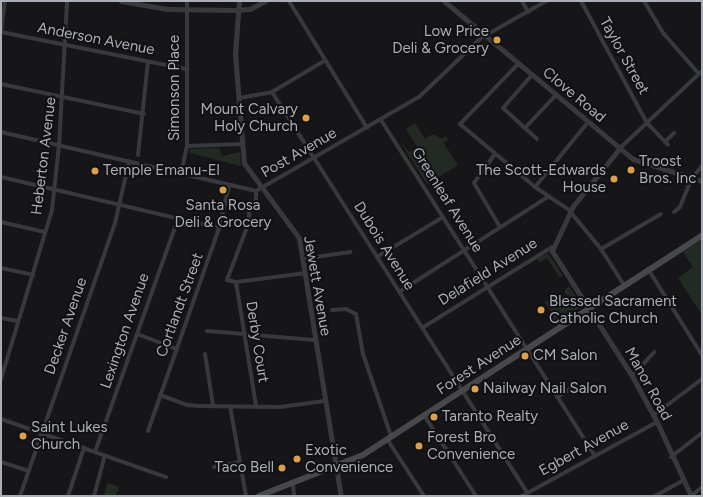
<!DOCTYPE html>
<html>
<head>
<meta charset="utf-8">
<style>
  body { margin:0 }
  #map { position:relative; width:703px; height:497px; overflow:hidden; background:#161618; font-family:Figtree,sans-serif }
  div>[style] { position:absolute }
  .green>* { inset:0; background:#232a23 }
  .minor>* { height:4px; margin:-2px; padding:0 2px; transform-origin:2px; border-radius:2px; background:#38393c }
  .tertiary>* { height:5px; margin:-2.5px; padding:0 2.5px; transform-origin:2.5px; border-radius:2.5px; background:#38393c }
  .secondary>* { height:5.5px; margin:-2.75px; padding:0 2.75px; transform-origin:2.75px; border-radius:2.75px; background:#46484c }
  .dots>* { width:11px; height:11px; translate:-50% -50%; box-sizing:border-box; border:2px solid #111113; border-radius:50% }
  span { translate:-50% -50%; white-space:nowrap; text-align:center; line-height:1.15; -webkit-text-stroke:4px #111113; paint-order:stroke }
  .poi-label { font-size:15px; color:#aaaeb6 }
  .right { translate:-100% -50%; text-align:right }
  .left { translate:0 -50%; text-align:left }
  .street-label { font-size:15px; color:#aaaeb6 }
  .frame { position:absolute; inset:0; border:2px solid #aaaeb6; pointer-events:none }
</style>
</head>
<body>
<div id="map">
  <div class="green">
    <i style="clip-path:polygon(415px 123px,425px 139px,433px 134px,442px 139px,446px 136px,448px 140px,443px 142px,458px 165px,427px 184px,399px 140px,409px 152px,417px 147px,406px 129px)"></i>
    <i style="clip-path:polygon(219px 148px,222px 156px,240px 152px,241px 166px,190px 153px,190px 149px)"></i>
    <i style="clip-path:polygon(702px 240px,702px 315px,678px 278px,693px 267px,683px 252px)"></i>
    <i style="clip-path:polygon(548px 253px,563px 276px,559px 277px,547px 258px,540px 262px,537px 259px)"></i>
    <i style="clip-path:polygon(569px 286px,582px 306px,552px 324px,551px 319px,554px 317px,545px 302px,551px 298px,555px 303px,567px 296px,570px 299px,571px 295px,567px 296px,564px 291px)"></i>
    <i style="clip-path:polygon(108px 483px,119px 487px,116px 496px,103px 496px)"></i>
  </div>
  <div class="minor">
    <i style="left:289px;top:1px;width:149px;rotate:58.4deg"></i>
    <i style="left:522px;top:1px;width:13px;rotate:61deg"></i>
    <i style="left:581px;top:1px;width:139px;rotate:61.6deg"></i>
    <i style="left:647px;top:123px;width:30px;rotate:46deg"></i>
    <i style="left:644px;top:1px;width:39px;rotate:59deg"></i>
    <i style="left:664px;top:34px;width:53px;rotate:48.8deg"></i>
    <i style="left:1px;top:32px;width:190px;rotate:11.3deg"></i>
    <i style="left:1px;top:32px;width:31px;rotate:-83deg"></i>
    <i style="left:518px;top:64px;width:83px;rotate:134deg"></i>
    <i style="left:460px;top:124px;width:98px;rotate:40deg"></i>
    <i style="left:535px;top:187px;width:40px;rotate:34deg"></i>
    <i style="left:568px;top:209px;width:52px;rotate:50.5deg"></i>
    <i style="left:601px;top:249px;width:43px;rotate:57.4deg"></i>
    <i style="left:532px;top:75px;width:44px;rotate:131.3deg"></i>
    <i style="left:503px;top:108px;width:46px;rotate:42.4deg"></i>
    <i style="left:1px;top:84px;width:146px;rotate:11.8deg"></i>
    <i style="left:272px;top:92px;width:475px;rotate:57.5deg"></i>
    <i style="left:239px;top:98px;width:34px;rotate:-10deg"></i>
    <i style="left:272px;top:92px;width:61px;rotate:-30.8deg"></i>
    <i style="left:381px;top:120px;width:398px;rotate:57.5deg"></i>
    <i style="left:525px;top:128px;width:45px;rotate:-46.8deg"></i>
    <i style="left:1px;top:132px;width:262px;rotate:13deg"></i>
    <i style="left:256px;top:191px;width:188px;rotate:-30deg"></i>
    <i style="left:419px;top:97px;width:86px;rotate:-43.6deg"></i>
    <i style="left:481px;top:38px;width:75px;rotate:-29.6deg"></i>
    <i style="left:665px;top:142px;width:13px;rotate:-45deg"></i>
    <i style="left:187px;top:146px;width:55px;rotate:-2.1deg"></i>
    <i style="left:619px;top:149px;width:114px;rotate:-43.2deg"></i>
    <i style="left:495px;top:154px;width:36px;rotate:126deg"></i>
    <i style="left:474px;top:183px;width:51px;rotate:59.4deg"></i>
    <i style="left:138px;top:155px;width:94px;rotate:-83.9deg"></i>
    <i style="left:181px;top:174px;width:29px;rotate:-78deg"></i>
    <i style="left:187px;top:146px;width:145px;rotate:-90deg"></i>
    <i style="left:1px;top:177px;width:224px;rotate:13.2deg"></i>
    <i style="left:535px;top:187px;width:84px;rotate:-50.8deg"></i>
    <i style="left:256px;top:191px;width:8px;rotate:90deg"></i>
    <i style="left:256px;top:199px;width:15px;rotate:118deg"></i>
    <i style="left:249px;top:212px;width:10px;rotate:90deg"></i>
    <i style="left:249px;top:222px;width:62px;rotate:110.8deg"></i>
    <i style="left:227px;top:280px;width:9px;rotate:13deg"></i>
    <i style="left:236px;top:282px;width:70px;rotate:-7.4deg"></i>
    <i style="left:674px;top:212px;width:8px;rotate:-40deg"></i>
    <i style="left:680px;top:207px;width:31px;rotate:-68deg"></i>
    <i style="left:692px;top:178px;width:16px;rotate:-50deg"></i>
    <i style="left:1px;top:222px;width:45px;rotate:12.8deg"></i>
    <i style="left:601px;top:249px;width:69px;rotate:-30.3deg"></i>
    <i style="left:377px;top:257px;width:77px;rotate:-31.2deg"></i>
    <i style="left:302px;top:259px;width:49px;rotate:-8.3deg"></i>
    <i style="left:1px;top:268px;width:33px;rotate:12deg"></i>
    <i style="left:648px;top:269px;width:102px;rotate:57.9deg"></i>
    <i style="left:236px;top:282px;width:126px;rotate:80.8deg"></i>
    <i style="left:399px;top:292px;width:178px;rotate:-32.6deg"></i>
    <i style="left:332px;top:310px;width:14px;rotate:-4deg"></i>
    <i style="left:346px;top:309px;width:11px;rotate:27deg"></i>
    <i style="left:356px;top:314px;width:41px;rotate:80.1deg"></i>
    <i style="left:363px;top:354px;width:87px;rotate:71.1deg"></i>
    <i style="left:1px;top:318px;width:17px;rotate:10deg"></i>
    <i style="left:422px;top:328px;width:153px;rotate:-31.9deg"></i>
    <i style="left:207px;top:331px;width:108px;rotate:4.8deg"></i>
    <i style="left:137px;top:334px;width:43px;rotate:20.6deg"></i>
    <i style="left:205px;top:354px;width:52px;rotate:81.1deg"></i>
    <i style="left:632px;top:376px;width:33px;rotate:-47deg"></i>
    <i style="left:1px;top:379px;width:177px;rotate:-73.2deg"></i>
    <i style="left:52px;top:210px;width:64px;rotate:-83.8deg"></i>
    <i style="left:59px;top:146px;width:145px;rotate:-86.8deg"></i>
    <i style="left:160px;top:395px;width:30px;rotate:20deg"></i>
    <i style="left:188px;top:405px;width:12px;rotate:5deg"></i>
    <i style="left:200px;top:406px;width:80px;rotate:0.7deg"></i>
    <i style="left:280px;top:407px;width:45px;rotate:-7.6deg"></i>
    <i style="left:557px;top:397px;width:19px;rotate:-32deg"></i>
    <i style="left:230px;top:406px;width:91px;rotate:79.9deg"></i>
    <i style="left:424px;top:415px;width:96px;rotate:57.3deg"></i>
    <i style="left:654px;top:415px;width:60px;rotate:-36.9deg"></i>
    <i style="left:1px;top:419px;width:175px;rotate:19.4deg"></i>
    <i style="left:148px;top:431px;width:215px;rotate:-70.7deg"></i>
    <i style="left:219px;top:228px;width:43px;rotate:-76.6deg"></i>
    <i style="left:387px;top:439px;width:68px;rotate:57deg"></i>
    <i style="left:95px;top:452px;width:247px;rotate:-70.4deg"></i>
    <i style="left:671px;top:457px;width:39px;rotate:-38deg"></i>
    <i style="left:1px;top:462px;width:29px;rotate:18deg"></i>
    <i style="left:214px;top:467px;width:26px;rotate:-11deg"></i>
    <i style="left:293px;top:484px;width:12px;rotate:85deg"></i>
    <i style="left:20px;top:496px;width:289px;rotate:-70.8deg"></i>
    <i style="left:115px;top:223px;width:63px;rotate:-77.1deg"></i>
    <i style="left:68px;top:496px;width:51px;rotate:-71.6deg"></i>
    <i style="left:94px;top:496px;width:42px;rotate:-75deg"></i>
    <i style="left:522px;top:496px;width:154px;rotate:-28.7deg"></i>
    <i style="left:655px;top:496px;width:31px;rotate:-29deg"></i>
    <i style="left:691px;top:496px;width:14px;rotate:-39deg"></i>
  </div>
  <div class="tertiary">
    <i style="left:121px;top:1px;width:47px;rotate:9.9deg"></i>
    <i style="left:167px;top:9px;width:68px;rotate:0.8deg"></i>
    <i style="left:235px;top:10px;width:15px;rotate:-4deg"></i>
    <i style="left:250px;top:9px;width:17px;rotate:-28deg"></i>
    <i style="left:239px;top:1px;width:53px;rotate:94.3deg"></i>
    <i style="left:235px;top:54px;width:109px;rotate:85.3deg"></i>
    <i style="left:244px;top:163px;width:93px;rotate:53.7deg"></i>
    <i style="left:299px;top:238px;width:261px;rotate:80.8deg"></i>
    <i style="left:444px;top:1px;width:246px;rotate:39.9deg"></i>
    <i style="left:633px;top:159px;width:72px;rotate:17.7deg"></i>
    <i style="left:619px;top:149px;width:73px;rotate:128.9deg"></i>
    <i style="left:573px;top:206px;width:50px;rotate:115deg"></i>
    <i style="left:552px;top:251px;width:148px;rotate:57.4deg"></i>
    <i style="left:632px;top:376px;width:52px;rotate:61.5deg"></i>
    <i style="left:657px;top:422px;width:81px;rotate:65.3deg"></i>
  </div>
  <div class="secondary">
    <i style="left:259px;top:496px;width:112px;rotate:-21.5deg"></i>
    <i style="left:363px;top:455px;width:404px;rotate:-32.9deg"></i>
  </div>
  <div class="dots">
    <i style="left:497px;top:40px;background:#dc9f4a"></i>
    <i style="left:306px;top:118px;background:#dc9f4a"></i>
    <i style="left:631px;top:170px;background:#dc9f4a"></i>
    <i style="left:95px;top:171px;background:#dc9f4a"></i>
    <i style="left:614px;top:179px;background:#dc9f4a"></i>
    <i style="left:223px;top:190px;background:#dc9f4a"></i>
    <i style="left:541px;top:310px;background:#dc9f4a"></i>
    <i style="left:525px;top:356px;background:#dc9f4a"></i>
    <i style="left:475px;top:389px;background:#dc9f4a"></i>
    <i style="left:434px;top:417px;background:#dc9f4a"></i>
    <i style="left:23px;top:436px;background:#dc9f4a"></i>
    <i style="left:419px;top:446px;background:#dc9f4a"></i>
    <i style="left:297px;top:459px;background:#dc9f4a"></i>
    <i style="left:282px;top:468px;background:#dc9f4a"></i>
  </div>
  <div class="poi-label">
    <span class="right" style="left:489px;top:40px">Low Price<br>Deli &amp; Grocery</span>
    <span class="right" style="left:298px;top:118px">Mount Calvary<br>Holy Church</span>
    <span class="left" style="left:639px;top:170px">Troost<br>Bros. Inc</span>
    <span class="right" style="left:606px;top:179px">The Scott-Edwards<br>House</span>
    <span class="left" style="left:103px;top:171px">Temple Emanu-El</span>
    <span style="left:223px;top:214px">Santa Rosa<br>Deli &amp; Grocery</span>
    <span class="left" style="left:549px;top:310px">Blessed Sacrament<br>Catholic Church</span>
    <span class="left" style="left:533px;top:356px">CM Salon</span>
    <span class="left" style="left:483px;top:389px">Nailway Nail Salon</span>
    <span class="left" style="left:442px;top:417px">Taranto Realty</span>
    <span class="left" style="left:31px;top:436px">Saint Lukes<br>Church</span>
    <span class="left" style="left:427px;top:446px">Forest Bro<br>Convenience</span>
    <span class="left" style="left:305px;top:459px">Exotic<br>Convenience</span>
    <span class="right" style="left:274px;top:468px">Taco Bell</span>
  </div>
  <div class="street-label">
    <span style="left:96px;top:39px;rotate:11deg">Anderson Avenue</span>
    <span style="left:624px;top:56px;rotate:61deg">Taylor Street</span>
    <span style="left:175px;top:88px;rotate:-90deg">Simonson Place</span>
    <span style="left:574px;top:95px;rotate:40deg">Clove Road</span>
    <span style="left:299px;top:153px;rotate:-30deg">Post Avenue</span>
    <span style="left:44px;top:156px;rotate:-83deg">Heberton Avenue</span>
    <span style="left:447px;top:200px;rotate:58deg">Greenleaf Avenue</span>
    <span style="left:384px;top:246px;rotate:58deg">Dubois Avenue</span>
    <span style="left:488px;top:272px;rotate:-32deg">Delafield Avenue</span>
    <span style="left:317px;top:286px;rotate:80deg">Jewett Avenue</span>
    <span style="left:180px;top:305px;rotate:-70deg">Cortlandt Street</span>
    <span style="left:66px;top:326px;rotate:-71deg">Decker Avenue</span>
    <span style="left:125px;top:331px;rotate:-71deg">Lexington Avenue</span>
    <span style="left:257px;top:342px;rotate:81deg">Derby Court</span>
    <span style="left:479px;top:365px;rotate:-33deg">Forest Avenue</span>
    <span style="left:648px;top:384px;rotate:61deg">Manor Road</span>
    <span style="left:584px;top:448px;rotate:-29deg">Egbert Avenue</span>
  </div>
  <div class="frame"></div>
</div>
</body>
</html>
